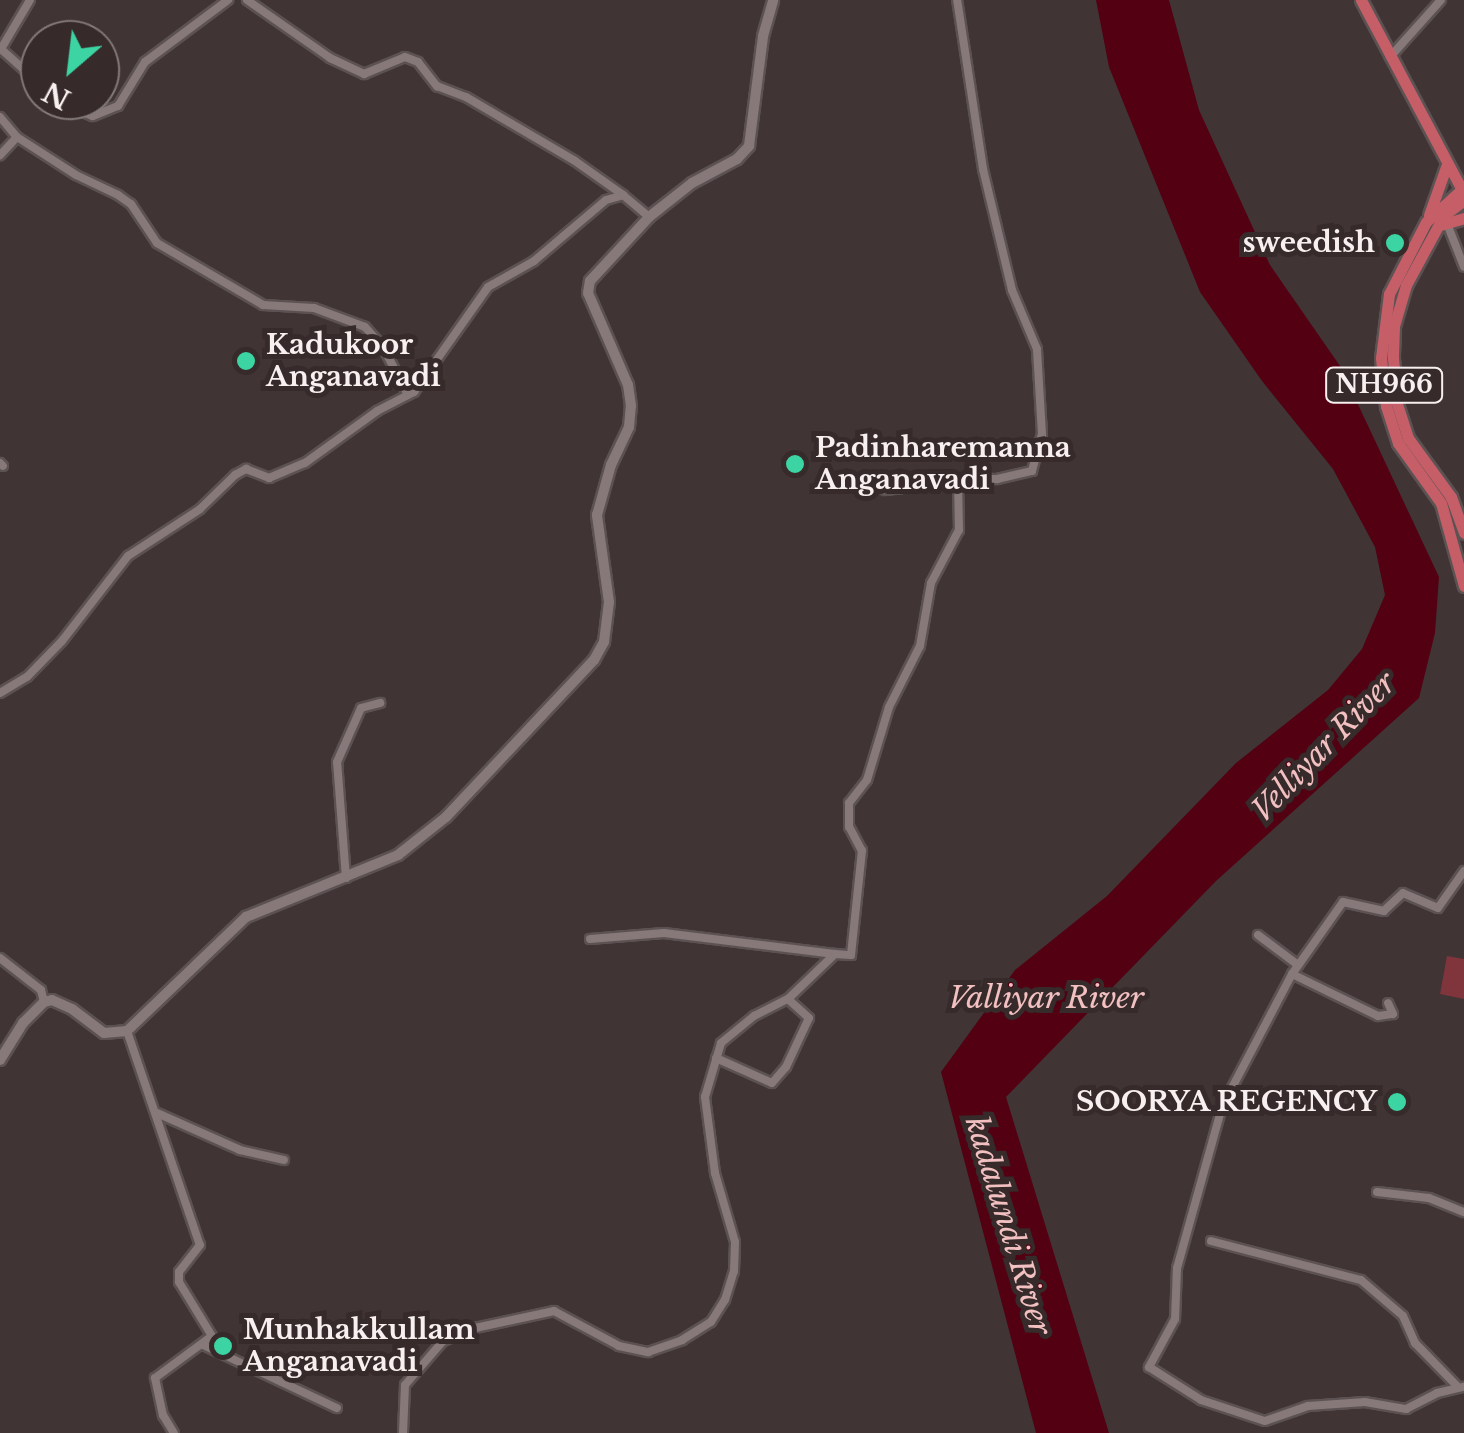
<!DOCTYPE html>
<html>
<head>
<meta charset="utf-8">
<style>
  body { margin:0 }
  #map { position:relative; width:1464px; height:1433px; overflow:hidden; background:#403434; font-family:"Libre Baskerville",serif }
  div>[style] { position:absolute }
  .green>* { inset:0; background:#80343c }
  .water>* { inset:0; background:#530013 }
  .roads { filter:drop-shadow(2px 0 #5d5253) drop-shadow(-2px 0 #5d5253) drop-shadow(0 2px #5d5253) drop-shadow(0 -2px #5d5253) }
  .minor>* { height:8px; margin:-4px; padding:0 4px; transform-origin:4px; border-radius:4px; background:#877979 }
  .secondary>* { height:10px; margin:-5px; padding:0 5px; transform-origin:5px; border-radius:5px; background:#877979 }
  .trunk>* { height:11px; margin:-5.5px; padding:0 5.5px; transform-origin:5.5px; border-radius:5.5px; background:#c65e68 }
  .dots>* { width:28px; height:28px; translate:-50% -50%; box-sizing:border-box; border:5px solid #362a2a; border-radius:50% }
  span { translate:-50% -50%; white-space:nowrap; text-align:center; line-height:1.15; -webkit-text-stroke:10px #362a2a; paint-order:stroke }
  .shield-label span { padding:2px 8px; background:#362a2a; border:2px solid; border-radius:8px; -webkit-text-stroke-width:0 }
  .shield-label { font-size:25px; color:#f8f0f0; font-weight:700 }
  .poi-label { font-size:28px; color:#f8f0f0; font-weight:700 }
  .right { translate:-100% -50%; text-align:right }
  .left { translate:0 -50%; text-align:left }
  .water-label { font-size:30px; color:#f2c0c1; font-style:italic }
  .north { position:absolute; left:20px; top:20px; width:100px; height:100px; box-sizing:border-box; background:#362a2a; border:2px solid #847979; border-radius:50%; rotate:208deg; font-size:28px; font-weight:700; line-height:40px; text-align:center; color:#f8f0f0 }
  .north::after { content:''; display:block; margin:auto; width:35px; height:45px; background:#3dd4a3; clip-path:polygon(50% 0,100% 100%,50% 72%,0 100%) }
</style>
</head>
<body>
<div id="map">
  <div class="green">
    <i style="clip-path:polygon(1447px 956px,1464px 959px,1464px 999px,1440px 994px)"></i>
  </div>
  <div class="water">
    <i style="clip-path:polygon(1096px 0,1169px 0,1199px 110px,1270px 265px,1340px 366px,1439px 577px,1435px 633px,1419px 698px,1216px 881px,1006px 1097px,1109px 1433px,1036px 1433px,941px 1072px,1015px 970px,1107px 896px,1236px 763px,1328px 690px,1362px 649px,1385px 595px,1375px 547px,1333px 469px,1262px 381px,1200px 292px,1109px 67px)"></i>
  </div>
  <div class="roads">
    <div class="minor">
      <i style="left:30px;top:0;width:57px;rotate:120.6deg"></i>
      <i style="left:1px;top:49px;width:52px;rotate:41.9deg"></i>
      <i style="left:247px;top:0;width:101px;rotate:34.9deg"></i>
      <i style="left:330px;top:58px;width:38px;rotate:25deg"></i>
      <i style="left:364px;top:74px;width:44px;rotate:-22.5deg"></i>
      <i style="left:405px;top:57px;width:14px;rotate:21deg"></i>
      <i style="left:418px;top:62px;width:31px;rotate:52deg"></i>
      <i style="left:437px;top:86px;width:31px;rotate:21deg"></i>
      <i style="left:466px;top:97px;width:126px;rotate:30.4deg"></i>
      <i style="left:575px;top:161px;width:59px;rotate:35.3deg"></i>
      <i style="left:1390px;top:57px;width:76px;rotate:-48.2deg"></i>
      <i style="left:58px;top:100px;width:38px;rotate:25deg"></i>
      <i style="left:93px;top:116px;width:27px;rotate:-22deg"></i>
      <i style="left:118px;top:106px;width:52px;rotate:-58.5deg"></i>
      <i style="left:145px;top:62px;width:104px;rotate:-36.8deg"></i>
      <i style="left:0;top:117px;width:26px;rotate:50deg"></i>
      <i style="left:17px;top:137px;width:25px;rotate:133deg"></i>
      <i style="left:17px;top:137px;width:70px;rotate:32.8deg"></i>
      <i style="left:76px;top:175px;width:47px;rotate:25.5deg"></i>
      <i style="left:118px;top:195px;width:16px;rotate:35deg"></i>
      <i style="left:131px;top:204px;width:47px;rotate:56.3deg"></i>
      <i style="left:157px;top:243px;width:123px;rotate:30.3deg"></i>
      <i style="left:263px;top:305px;width:51px;rotate:3.4deg"></i>
      <i style="left:314px;top:308px;width:54px;rotate:20.4deg"></i>
      <i style="left:365px;top:327px;width:27px;rotate:48deg"></i>
      <i style="left:383px;top:347px;width:54px;rotate:62.5deg"></i>
      <i style="left:1446px;top:221px;width:49px;rotate:68.6deg"></i>
      <i style="left:0;top:463px;width:4px;rotate:45deg"></i>
      <i style="left:885px;top:490px;width:73px;rotate:-6.3deg"></i>
      <i style="left:0;top:693px;width:31px;rotate:-31deg"></i>
      <i style="left:27px;top:677px;width:50px;rotate:-45.8deg"></i>
      <i style="left:62px;top:641px;width:108px;rotate:-52.2deg"></i>
      <i style="left:128px;top:556px;width:86px;rotate:-33.1deg"></i>
      <i style="left:200px;top:509px;width:49px;rotate:-44.2deg"></i>
      <i style="left:235px;top:475px;width:13px;rotate:-29deg"></i>
      <i style="left:246px;top:469px;width:25px;rotate:21deg"></i>
      <i style="left:269px;top:478px;width:39px;rotate:-23deg"></i>
      <i style="left:305px;top:463px;width:89px;rotate:-35.8deg"></i>
      <i style="left:377px;top:411px;width:42px;rotate:-27.2deg"></i>
      <i style="left:414px;top:392px;width:128px;rotate:-54.8deg"></i>
      <i style="left:488px;top:287px;width:53px;rotate:-29.5deg"></i>
      <i style="left:534px;top:261px;width:94px;rotate:-40.3deg"></i>
      <i style="left:606px;top:200px;width:18px;rotate:-16deg"></i>
      <i style="left:623px;top:195px;width:34px;rotate:40deg"></i>
      <i style="left:1464px;top:871px;width:45px;rotate:125.1deg"></i>
      <i style="left:1438px;top:908px;width:38px;rotate:-157deg"></i>
      <i style="left:1403px;top:893px;width:26px;rotate:137deg"></i>
      <i style="left:1384px;top:911px;width:42px;rotate:-167.6deg"></i>
      <i style="left:1343px;top:902px;width:88px;rotate:125.3deg"></i>
      <i style="left:1292px;top:974px;width:150px;rotate:117.8deg"></i>
      <i style="left:1222px;top:1107px;width:167px;rotate:105.6deg"></i>
      <i style="left:1177px;top:1268px;width:51px;rotate:92.2deg"></i>
      <i style="left:1175px;top:1319px;width:55px;rotate:118.4deg"></i>
      <i style="left:1149px;top:1367px;width:62px;rotate:32.4deg"></i>
      <i style="left:1201px;top:1400px;width:67px;rotate:18.2deg"></i>
      <i style="left:1265px;top:1421px;width:46px;rotate:-19.2deg"></i>
      <i style="left:1308px;top:1406px;width:57px;rotate:-4deg"></i>
      <i style="left:1365px;top:1402px;width:42px;rotate:9.7deg"></i>
      <i style="left:1406px;top:1409px;width:35px;rotate:-27deg"></i>
      <i style="left:1437px;top:1393px;width:28px;rotate:-13deg"></i>
      <i style="left:346px;top:878px;width:116px;rotate:-94.4deg"></i>
      <i style="left:337px;top:762px;width:59px;rotate:-66deg"></i>
      <i style="left:361px;top:708px;width:20px;rotate:-15deg"></i>
      <i style="left:1258px;top:935px;width:50px;rotate:36.9deg"></i>
      <i style="left:590px;top:939px;width:74px;rotate:-4.6deg"></i>
      <i style="left:664px;top:933px;width:172px;rotate:7deg"></i>
      <i style="left:0;top:958px;width:52px;rotate:38deg"></i>
      <i style="left:41px;top:990px;width:12px;rotate:76deg"></i>
      <i style="left:1292px;top:974px;width:96px;rotate:26deg"></i>
      <i style="left:1378px;top:1016px;width:15px;rotate:-8deg"></i>
      <i style="left:1393px;top:1014px;width:12px;rotate:-114deg"></i>
      <i style="left:127px;top:1031px;width:226px;rotate:71.2deg"></i>
      <i style="left:200px;top:1245px;width:34px;rotate:128deg"></i>
      <i style="left:179px;top:1272px;width:10px;rotate:90deg"></i>
      <i style="left:179px;top:1282px;width:63px;rotate:58.6deg"></i>
      <i style="left:212px;top:1336px;width:71px;rotate:143.6deg"></i>
      <i style="left:155px;top:1378px;width:38px;rotate:78deg"></i>
      <i style="left:163px;top:1415px;width:21px;rotate:59deg"></i>
      <i style="left:716px;top:1058px;width:61px;rotate:24.1deg"></i>
      <i style="left:772px;top:1083px;width:21px;rotate:-49deg"></i>
      <i style="left:786px;top:1067px;width:54px;rotate:-64.9deg"></i>
      <i style="left:809px;top:1018px;width:28px;rotate:-138deg"></i>
      <i style="left:157px;top:1113px;width:91px;rotate:24deg"></i>
      <i style="left:240px;top:1150px;width:45px;rotate:12.8deg"></i>
      <i style="left:1377px;top:1192px;width:52px;rotate:6.6deg"></i>
      <i style="left:1429px;top:1198px;width:38px;rotate:22deg"></i>
      <i style="left:1211px;top:1241px;width:155px;rotate:14.6deg"></i>
      <i style="left:1361px;top:1280px;width:55px;rotate:40.6deg"></i>
      <i style="left:1403px;top:1316px;width:30px;rotate:66deg"></i>
      <i style="left:1415px;top:1343px;width:60px;rotate:45.7deg"></i>
      <i style="left:203px;top:1345px;width:148px;rotate:25.2deg"></i>
      <i style="left:403px;top:1433px;width:48px;rotate:-87.6deg"></i>
      <i style="left:405px;top:1385px;width:58px;rotate:-49.2deg"></i>
      <i style="left:443px;top:1341px;width:35px;rotate:-22deg"></i>
      <i style="left:475px;top:1328px;width:81px;rotate:-12.1deg"></i>
      <i style="left:554px;top:1311px;width:74px;rotate:28.3deg"></i>
      <i style="left:619px;top:1346px;width:30px;rotate:12deg"></i>
      <i style="left:648px;top:1352px;width:36px;rotate:-19deg"></i>
      <i style="left:682px;top:1340px;width:34px;rotate:-32deg"></i>
      <i style="left:711px;top:1322px;width:26px;rotate:-58deg"></i>
      <i style="left:725px;top:1300px;width:30px;rotate:-73deg"></i>
      <i style="left:734px;top:1271px;width:29px;rotate:-88deg"></i>
      <i style="left:735px;top:1242px;width:72px;rotate:-106.2deg"></i>
      <i style="left:715px;top:1173px;width:77px;rotate:-97.5deg"></i>
      <i style="left:705px;top:1097px;width:56px;rotate:-73.5deg"></i>
      <i style="left:721px;top:1043px;width:43px;rotate:-39.3deg"></i>
      <i style="left:754px;top:1016px;width:38px;rotate:-27deg"></i>
      <i style="left:788px;top:999px;width:65px;rotate:-43.8deg"></i>
      <i style="left:835px;top:954px;width:16px;rotate:4deg"></i>
      <i style="left:851px;top:955px;width:105px;rotate:-84deg"></i>
      <i style="left:862px;top:851px;width:27px;rotate:-118deg"></i>
      <i style="left:849px;top:827px;width:24px;rotate:-90deg"></i>
      <i style="left:849px;top:803px;width:29px;rotate:-52deg"></i>
      <i style="left:867px;top:780px;width:76px;rotate:-73.2deg"></i>
      <i style="left:889px;top:707px;width:68px;rotate:-63.1deg"></i>
      <i style="left:920px;top:646px;width:64px;rotate:-80.1deg"></i>
      <i style="left:931px;top:583px;width:60px;rotate:-62.2deg"></i>
      <i style="left:959px;top:530px;width:48px;rotate:-91.2deg"></i>
      <i style="left:958px;top:482px;width:9px;rotate:-32deg"></i>
      <i style="left:966px;top:477px;width:31px;rotate:4deg"></i>
      <i style="left:997px;top:479px;width:36px;rotate:-13deg"></i>
      <i style="left:1032px;top:471px;width:38px;rotate:-75deg"></i>
      <i style="left:1042px;top:434px;width:85px;rotate:-93.4deg"></i>
      <i style="left:1037px;top:349px;width:64px;rotate:-113deg"></i>
      <i style="left:1012px;top:290px;width:124px;rotate:-103.5deg"></i>
      <i style="left:983px;top:169px;width:171px;rotate:-98.7deg"></i>
    </div>
    <div class="secondary">
      <i style="left:0;top:1060px;width:44px;rotate:-58.1deg"></i>
      <i style="left:23px;top:1023px;width:30px;rotate:-45deg"></i>
      <i style="left:44px;top:1002px;width:8px;rotate:-14deg"></i>
      <i style="left:52px;top:1000px;width:22px;rotate:24deg"></i>
      <i style="left:72px;top:1009px;width:40px;rotate:37deg"></i>
      <i style="left:104px;top:1033px;width:23px;rotate:-5deg"></i>
      <i style="left:127px;top:1031px;width:165px;rotate:-43.8deg"></i>
      <i style="left:246px;top:917px;width:164px;rotate:-22.2deg"></i>
      <i style="left:398px;top:855px;width:61px;rotate:-38.4deg"></i>
      <i style="left:446px;top:817px;width:216px;rotate:-46.7deg"></i>
      <i style="left:594px;top:660px;width:21px;rotate:-61deg"></i>
      <i style="left:604px;top:642px;width:40px;rotate:-82.9deg"></i>
      <i style="left:609px;top:602px;width:88px;rotate:-97.9deg"></i>
      <i style="left:597px;top:515px;width:52px;rotate:-74.4deg"></i>
      <i style="left:611px;top:465px;width:42px;rotate:-64.7deg"></i>
      <i style="left:629px;top:427px;width:21px;rotate:-85deg"></i>
      <i style="left:631px;top:406px;width:21px;rotate:-98deg"></i>
      <i style="left:628px;top:385px;width:100px;rotate:-113.5deg"></i>
      <i style="left:588px;top:293px;width:12px;rotate:-81deg"></i>
      <i style="left:590px;top:281px;width:87px;rotate:-47.3deg"></i>
      <i style="left:649px;top:217px;width:55px;rotate:-38.3deg"></i>
      <i style="left:692px;top:183px;width:51px;rotate:-28.1deg"></i>
      <i style="left:737px;top:159px;width:18px;rotate:-47deg"></i>
      <i style="left:749px;top:146px;width:111px;rotate:-82.7deg"></i>
      <i style="left:763px;top:36px;width:37px;rotate:-74deg"></i>
    </div>
    <div class="trunk">
      <i style="left:1361px;top:0;width:220px;rotate:62deg"></i>
      <i style="left:1461px;top:190px;width:47px;rotate:137.6deg"></i>
      <i style="left:1426px;top:222px;width:81px;rotate:117.2deg"></i>
      <i style="left:1389px;top:294px;width:64px;rotate:97.1deg"></i>
      <i style="left:1381px;top:358px;width:48px;rotate:84.1deg"></i>
      <i style="left:1386px;top:406px;width:39px;rotate:72deg"></i>
      <i style="left:1398px;top:443px;width:74px;rotate:54.4deg"></i>
      <i style="left:1441px;top:503px;width:86px;rotate:74.5deg"></i>
      <i style="left:1464px;top:200px;width:25px;rotate:143deg"></i>
      <i style="left:1444px;top:215px;width:80px;rotate:118.5deg"></i>
      <i style="left:1406px;top:285px;width:43px;rotate:106.3deg"></i>
      <i style="left:1394px;top:326px;width:32px;rotate:92deg"></i>
      <i style="left:1393px;top:358px;width:46px;rotate:85deg"></i>
      <i style="left:1397px;top:404px;width:36px;rotate:72deg"></i>
      <i style="left:1408px;top:438px;width:73px;rotate:53.9deg"></i>
      <i style="left:1451px;top:497px;width:38px;rotate:70deg"></i>
      <i style="left:1429px;top:215px;width:51px;rotate:-70.5deg"></i>
      <i style="left:1440px;top:225px;width:25px;rotate:-16deg"></i>
    </div>
  </div>
  <div class="dots">
    <i style="left:1395px;top:243px;background:#3dd4a3"></i>
    <i style="left:246px;top:361px;background:#3dd4a3"></i>
    <i style="left:795px;top:464px;background:#3dd4a3"></i>
    <i style="left:1397px;top:1102px;background:#3dd4a3"></i>
    <i style="left:223px;top:1346px;background:#3dd4a3"></i>
  </div>
  <div class="shield-label">
    <span style="left:1384px;top:385px">NH966</span>
  </div>
  <div class="poi-label">
    <span class="right" style="left:1375px;top:243px">sweedish</span>
    <span class="left" style="left:266px;top:361px">Kadukoor<br>Anganavadi</span>
    <span class="left" style="left:815px;top:464px">Padinharemanna<br>Anganavadi</span>
    <span class="right" style="left:1377px;top:1102px">SOORYA REGENCY</span>
    <span class="left" style="left:243px;top:1346px">Munhakkullam<br>Anganavadi</span>
  </div>
  <div class="water-label">
    <span style="left:1324px;top:747px;rotate:-46deg">Velliyar River</span>
    <span style="left:1046px;top:998px">Valliyar River</span>
    <span style="left:1008px;top:1226px;rotate:73deg">kadalundi River</span>
  </div>
  <div class="north">N</div>
</div>
</body>
</html>
